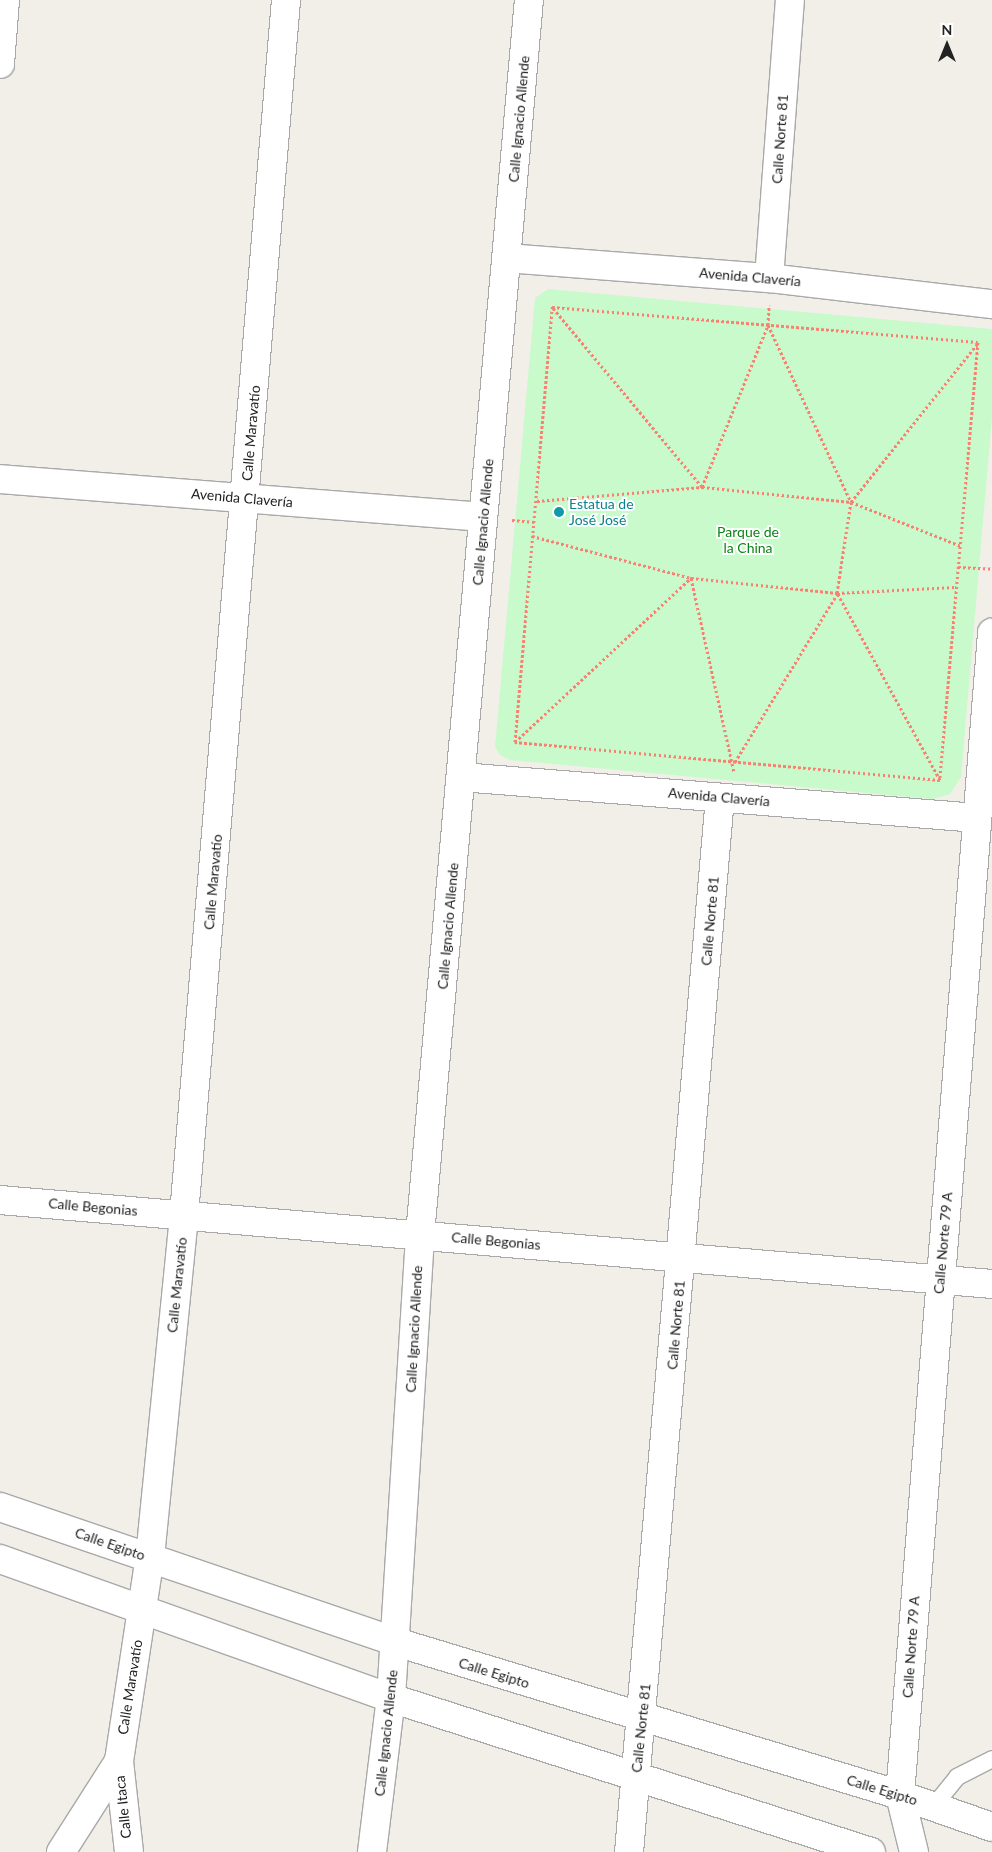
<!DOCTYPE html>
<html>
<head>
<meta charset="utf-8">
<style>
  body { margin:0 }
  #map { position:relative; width:992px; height:1852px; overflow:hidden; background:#f2efe9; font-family:Lato,sans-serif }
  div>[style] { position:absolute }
  .park>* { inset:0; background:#c8facc }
  .path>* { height:3px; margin-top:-1.5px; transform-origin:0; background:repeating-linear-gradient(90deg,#fa8072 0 2.5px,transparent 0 5px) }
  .roads { filter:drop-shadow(1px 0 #a9a9a9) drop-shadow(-1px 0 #a9a9a9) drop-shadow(0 1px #a9a9a9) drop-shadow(0 -1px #a9a9a9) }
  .service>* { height:16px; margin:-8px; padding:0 8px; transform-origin:8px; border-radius:8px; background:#fff }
  .minor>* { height:28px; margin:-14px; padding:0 14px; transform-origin:14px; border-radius:14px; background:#fff }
  .tertiary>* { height:28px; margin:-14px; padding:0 14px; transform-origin:14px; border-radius:14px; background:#fff }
  .dots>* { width:14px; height:14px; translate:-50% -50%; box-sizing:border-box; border:2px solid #fff; border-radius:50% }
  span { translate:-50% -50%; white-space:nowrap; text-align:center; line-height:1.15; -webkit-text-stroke:4px #fff; paint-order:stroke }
  .street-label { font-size:14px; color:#222 }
  .culture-label { font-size:14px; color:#0d838f }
  .left { translate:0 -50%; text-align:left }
  .park-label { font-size:14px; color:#0c8416 }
  .north { position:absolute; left:922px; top:20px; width:50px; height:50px; -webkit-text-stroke:4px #fff; paint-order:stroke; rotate:0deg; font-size:14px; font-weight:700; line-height:20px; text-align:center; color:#222 }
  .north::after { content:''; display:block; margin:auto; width:18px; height:22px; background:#222; clip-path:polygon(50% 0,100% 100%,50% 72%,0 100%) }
</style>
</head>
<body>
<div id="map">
  <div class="park">
    <i style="clip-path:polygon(548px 289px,992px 329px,992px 417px,961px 777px,950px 794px,932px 799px,510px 760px,500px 755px,495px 747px,535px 298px)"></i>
  </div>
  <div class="path">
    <i style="left:552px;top:307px;width:427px;rotate:4.7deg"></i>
    <i style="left:978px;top:342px;width:440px;rotate:95deg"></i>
    <i style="left:940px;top:780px;width:427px;rotate:-174.9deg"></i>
    <i style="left:515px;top:742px;width:437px;rotate:-85.1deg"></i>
    <i style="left:553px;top:308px;width:233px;rotate:50.2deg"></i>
    <i style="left:702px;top:487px;width:175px;rotate:-67.8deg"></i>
    <i style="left:768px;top:325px;width:195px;rotate:64.9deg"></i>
    <i style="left:768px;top:325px;width:20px;rotate:-87deg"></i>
    <i style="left:537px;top:501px;width:166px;rotate:-4.8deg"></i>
    <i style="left:702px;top:487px;width:150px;rotate:5.7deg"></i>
    <i style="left:851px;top:502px;width:118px;rotate:21.8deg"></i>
    <i style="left:512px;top:520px;width:22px;rotate:5deg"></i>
    <i style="left:532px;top:536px;width:164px;rotate:14.8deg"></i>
    <i style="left:691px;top:578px;width:147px;rotate:5.9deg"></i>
    <i style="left:837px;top:593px;width:118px;rotate:-2.9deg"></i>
    <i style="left:958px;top:567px;width:34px;rotate:3deg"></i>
    <i style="left:515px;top:742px;width:241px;rotate:-43deg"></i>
    <i style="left:691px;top:578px;width:199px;rotate:77.5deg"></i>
    <i style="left:735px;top:762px;width:197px;rotate:-58.7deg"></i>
    <i style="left:940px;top:780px;width:213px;rotate:-118.8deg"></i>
    <i style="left:837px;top:593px;width:92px;rotate:-81.3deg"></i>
    <i style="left:851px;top:502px;width:203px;rotate:-51.4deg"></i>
  </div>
  <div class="roads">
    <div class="service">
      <i style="left:933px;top:1807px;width:38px;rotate:-51deg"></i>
      <i style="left:957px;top:1777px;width:39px;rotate:-27deg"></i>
    </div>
    <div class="minor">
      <i style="left:0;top:64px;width:64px;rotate:-85.5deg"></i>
      <i style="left:507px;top:258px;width:263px;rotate:4.4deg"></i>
      <i style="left:769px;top:278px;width:225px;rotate:6.7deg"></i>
      <i style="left:769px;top:278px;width:279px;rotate:-85.7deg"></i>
      <i style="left:461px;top:777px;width:518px;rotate:4.54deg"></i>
      <i style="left:0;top:1200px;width:996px;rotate:4.84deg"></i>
      <i style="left:61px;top:1852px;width:108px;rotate:-57.5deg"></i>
      <i style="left:129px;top:1852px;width:92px;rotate:-96.3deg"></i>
      <i style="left:119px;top:1761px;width:206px;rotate:-81.4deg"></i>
      <i style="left:150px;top:1557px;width:344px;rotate:-84.3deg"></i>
      <i style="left:184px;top:1215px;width:1219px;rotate:-85.2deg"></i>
      <i style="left:372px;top:1852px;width:155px;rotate:-83deg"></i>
      <i style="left:629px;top:1852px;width:1058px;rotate:-85.07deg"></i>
      <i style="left:914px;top:1852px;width:59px;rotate:-103.8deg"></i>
      <i style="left:900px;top:1795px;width:1166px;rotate:-85.47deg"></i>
    </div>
    <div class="tertiary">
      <i style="left:0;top:479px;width:484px;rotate:4.5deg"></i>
      <i style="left:0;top:1507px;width:418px;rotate:18.8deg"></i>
      <i style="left:396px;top:1642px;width:527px;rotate:16.89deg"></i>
      <i style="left:900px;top:1795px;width:97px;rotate:19.2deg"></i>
      <i style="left:0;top:1559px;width:415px;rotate:19.6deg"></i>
      <i style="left:391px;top:1698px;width:504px;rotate:17.79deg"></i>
      <i style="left:391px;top:1698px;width:464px;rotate:-86.4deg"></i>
      <i style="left:420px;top:1235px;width:1240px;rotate:-84.96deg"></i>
    </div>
  </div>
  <div class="dots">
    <i style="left:559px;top:512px;background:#0f9aa8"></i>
  </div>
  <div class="street-label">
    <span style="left:519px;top:119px;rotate:-85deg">Calle Ignacio Allende</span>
    <span style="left:780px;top:139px;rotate:-86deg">Calle Norte 81</span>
    <span style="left:750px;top:277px;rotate:5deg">Avenida Clavería</span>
    <span style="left:251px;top:433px;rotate:-85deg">Calle Maravatío</span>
    <span style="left:242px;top:498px;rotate:5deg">Avenida Clavería</span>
    <span style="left:483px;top:522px;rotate:-85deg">Calle Ignacio Allende</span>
    <span style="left:719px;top:797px;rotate:5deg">Avenida Clavería</span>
    <span style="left:213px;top:882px;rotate:-85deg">Calle Maravatío</span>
    <span style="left:710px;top:921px;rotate:-85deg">Calle Norte 81</span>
    <span style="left:448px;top:926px;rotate:-85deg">Calle Ignacio Allende</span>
    <span style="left:93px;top:1207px;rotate:5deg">Calle Begonias</span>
    <span style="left:496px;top:1241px;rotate:5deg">Calle Begonias</span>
    <span style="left:943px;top:1243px;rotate:-85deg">Calle Norte 79 A</span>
    <span style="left:177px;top:1285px;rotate:-84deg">Calle Maravatío</span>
    <span style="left:676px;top:1325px;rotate:-85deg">Calle Norte 81</span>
    <span style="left:414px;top:1329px;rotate:-87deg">Calle Ignacio Allende</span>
    <span style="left:110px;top:1544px;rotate:19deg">Calle Egipto</span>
    <span style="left:911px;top:1647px;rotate:-86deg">Calle Norte 79 A</span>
    <span style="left:494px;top:1673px;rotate:17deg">Calle Egipto</span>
    <span style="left:130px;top:1687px;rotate:-81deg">Calle Maravatío</span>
    <span style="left:641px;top:1728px;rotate:-84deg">Calle Norte 81</span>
    <span style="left:386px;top:1733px;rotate:-84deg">Calle Ignacio Allende</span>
    <span style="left:882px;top:1790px;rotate:17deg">Calle Egipto</span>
    <span style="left:123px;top:1807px;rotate:-96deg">Calle Itaca</span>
  </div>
  <div class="culture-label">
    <span class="left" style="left:569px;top:512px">Estatua de<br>José José</span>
  </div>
  <div class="park-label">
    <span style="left:748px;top:540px">Parque de<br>la China</span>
  </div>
  <div class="north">N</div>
</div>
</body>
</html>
